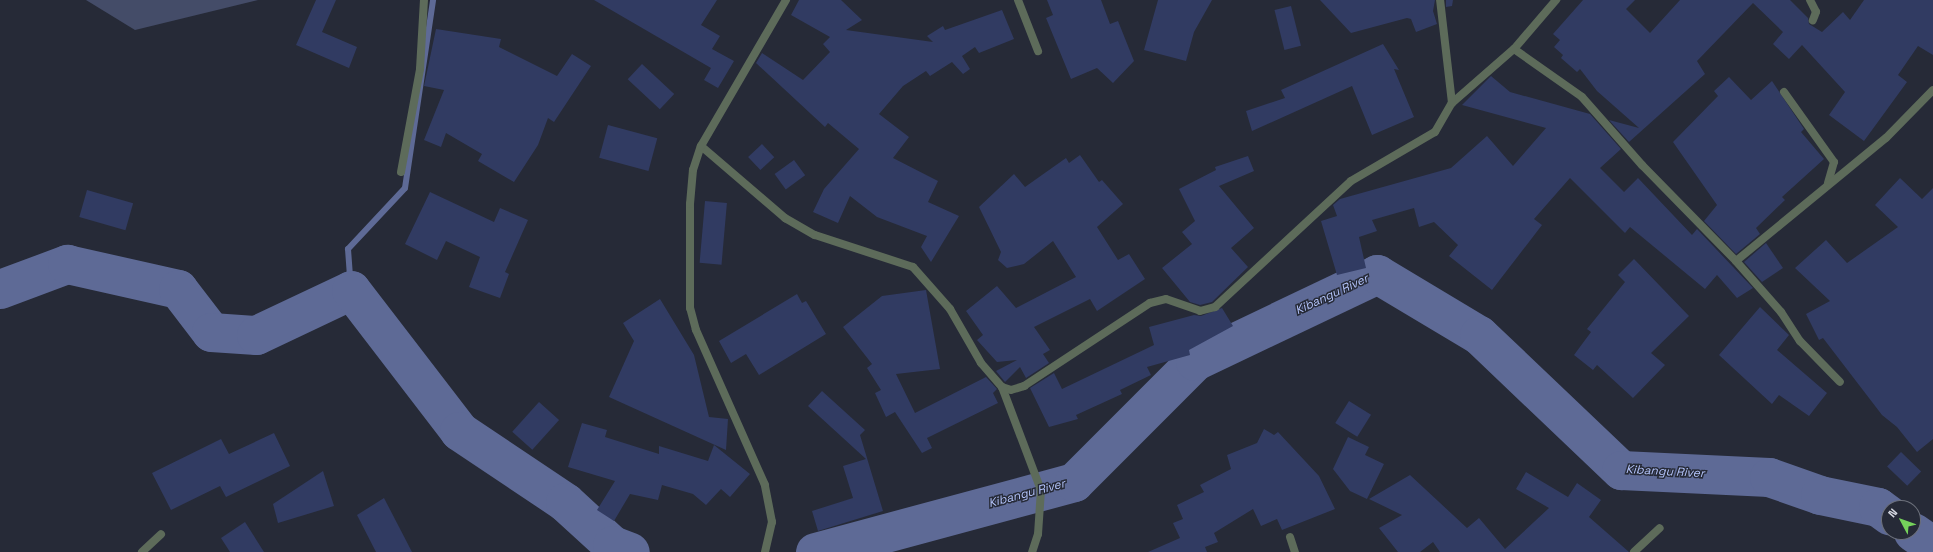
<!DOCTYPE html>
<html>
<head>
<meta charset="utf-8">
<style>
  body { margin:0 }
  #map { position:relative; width:1933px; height:552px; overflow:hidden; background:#262a37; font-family:"Space Grotesk",sans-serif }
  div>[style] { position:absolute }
  .green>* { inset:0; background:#444c68 }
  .stream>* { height:6px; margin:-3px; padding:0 3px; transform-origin:3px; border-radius:3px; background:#5e6a96 }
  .river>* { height:39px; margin:-19.5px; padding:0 19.5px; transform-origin:19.5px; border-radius:19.5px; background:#5e6a96 }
  .building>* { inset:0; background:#313b62; transform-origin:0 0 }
  .minor>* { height:8px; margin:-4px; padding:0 4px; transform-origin:4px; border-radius:4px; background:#5d6b5a }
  span { translate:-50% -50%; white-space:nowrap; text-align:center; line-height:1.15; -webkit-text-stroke:3px #262a37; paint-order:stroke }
  .water-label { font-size:12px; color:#b4c4fb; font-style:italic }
  .north { position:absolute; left:1881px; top:500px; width:40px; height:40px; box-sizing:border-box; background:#262a37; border:1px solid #6c707b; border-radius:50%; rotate:311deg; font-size:11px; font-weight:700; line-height:16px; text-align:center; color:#d6d9e2 }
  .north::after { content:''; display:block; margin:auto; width:14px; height:18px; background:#75d25b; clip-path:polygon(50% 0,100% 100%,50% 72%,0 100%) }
</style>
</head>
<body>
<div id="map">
  <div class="green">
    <i style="clip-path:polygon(86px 0,258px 0,135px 30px)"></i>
  </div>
  <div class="stream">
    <i style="left:351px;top:290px;width:41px;rotate:-94.2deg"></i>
    <i style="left:348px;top:249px;width:83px;rotate:-46.9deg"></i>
    <i style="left:405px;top:188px;width:190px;rotate:-81.5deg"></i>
  </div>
  <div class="river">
    <i style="left:0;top:289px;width:72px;rotate:-20.5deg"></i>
    <i style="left:67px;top:264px;width:114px;rotate:12.7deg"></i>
    <i style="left:178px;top:289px;width:54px;rotate:52.5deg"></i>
    <i style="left:211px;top:332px;width:45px;rotate:3.8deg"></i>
    <i style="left:256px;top:335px;width:105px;rotate:-25.3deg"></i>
    <i style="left:351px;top:290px;width:178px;rotate:52.5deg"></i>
    <i style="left:459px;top:431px;width:128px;rotate:33.8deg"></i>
    <i style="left:565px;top:502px;width:64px;rotate:42.5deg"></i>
    <i style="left:612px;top:545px;width:19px;rotate:21deg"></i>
    <i style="left:1913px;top:532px;width:24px;rotate:35deg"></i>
    <i style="left:815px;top:552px;width:268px;rotate:-15.1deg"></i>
    <i style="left:1074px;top:482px;width:171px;rotate:-45deg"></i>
    <i style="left:1195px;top:361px;width:202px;rotate:-25.5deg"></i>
    <i style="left:1377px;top:274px;width:119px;rotate:30.9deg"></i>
    <i style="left:1479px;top:335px;width:196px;rotate:43.6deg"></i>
    <i style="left:1621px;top:470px;width:148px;rotate:2.7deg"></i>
    <i style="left:1769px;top:477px;width:54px;rotate:19.4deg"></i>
    <i style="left:1820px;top:495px;width:59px;rotate:11.7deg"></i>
    <i style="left:1878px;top:507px;width:14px;rotate:36deg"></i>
  </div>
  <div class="building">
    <i style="clip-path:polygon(316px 0,336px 0,322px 32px,357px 47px,349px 68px,296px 45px)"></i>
    <i style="clip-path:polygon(594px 0,717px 0,701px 25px,720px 36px,712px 49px,734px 61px,718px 88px,704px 80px,711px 68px)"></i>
    <i style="clip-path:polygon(799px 0,841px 0,862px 20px,846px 30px,933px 42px,927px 36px,943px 26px,945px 30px,1002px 10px,1014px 39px,979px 53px,975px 47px,962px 56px,970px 69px,963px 74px,952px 62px,930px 76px,926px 71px,903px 86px,879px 114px,909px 137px,893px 158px,938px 181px,928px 202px,959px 216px,931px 262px,921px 247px,927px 236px,877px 217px,850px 196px,838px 223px,813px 212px,824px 189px,859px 149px,828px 123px,825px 127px,756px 63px,762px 53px,803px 80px,830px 52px,823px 44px,830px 37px,791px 15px)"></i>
    <i style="clip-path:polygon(1047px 0,1101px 0,1110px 24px,1118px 21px,1134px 61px,1113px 83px,1097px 68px,1071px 79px,1046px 18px,1053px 15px)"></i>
    <i style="clip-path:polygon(1158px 0,1212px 0,1194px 32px,1186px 61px,1144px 50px)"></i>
    <i style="clip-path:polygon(1320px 0,1435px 0,1433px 11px,1437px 24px,1416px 32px,1411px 19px,1407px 18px,1351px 33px)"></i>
    <i style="clip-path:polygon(1446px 0,1453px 0,1452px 6px,1446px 7px)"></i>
    <i style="clip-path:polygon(1583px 0,1635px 0,1626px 9px,1650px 33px,1680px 0,1790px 0,1808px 18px,1809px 24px,1822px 32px,1843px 12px,1850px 20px,1864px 0,1933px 0,1933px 55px,1918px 46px,1898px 75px,1907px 82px,1864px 141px,1829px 115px,1845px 92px,1802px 45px,1789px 59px,1773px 44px,1783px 32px,1753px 3px,1697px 61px,1705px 74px,1629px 142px,1609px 120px,1639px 128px,1597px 91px,1580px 69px,1577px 72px,1561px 58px,1563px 55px,1554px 47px,1560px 40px,1553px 34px)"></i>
    <i style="left:1291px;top:6px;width:41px;height:17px;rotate:76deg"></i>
    <i style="clip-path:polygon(436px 29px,501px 39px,499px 47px,557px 76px,572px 54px,591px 66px,554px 122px,548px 118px,538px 145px,514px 182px,478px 161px,482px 154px,446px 133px,441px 147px,424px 140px,444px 90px,424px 86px)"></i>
    <i style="clip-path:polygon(1383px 44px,1399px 70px,1394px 69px,1414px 117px,1372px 135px,1352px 86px,1252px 131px,1246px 111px,1285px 98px,1281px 90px)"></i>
    <i style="left:642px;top:64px;width:44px;height:21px;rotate:43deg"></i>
    <i style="clip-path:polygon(1491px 76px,1510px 92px,1590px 114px,1621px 149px,1600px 168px,1624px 192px,1638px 178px,1692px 235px,1697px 229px,1753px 288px,1737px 298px,1717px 275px,1705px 289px,1630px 227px,1625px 233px,1570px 178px,1534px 219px,1542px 225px,1492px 290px,1449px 256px,1458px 245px,1434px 222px,1419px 227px,1414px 208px,1372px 220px,1377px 231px,1359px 237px,1366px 268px,1337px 275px,1321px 221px,1337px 216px,1333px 205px,1340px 199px,1451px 168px,1487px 136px,1513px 166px,1546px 128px,1462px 105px)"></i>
    <i style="clip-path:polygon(1729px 77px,1751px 100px,1772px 81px,1804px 129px,1801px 132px,1824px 159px,1782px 197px,1785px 200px,1756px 228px,1760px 234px,1736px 254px,1704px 221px,1717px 205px,1673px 142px,1718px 96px,1714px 91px)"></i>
    <i style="left:608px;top:125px;width:51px;height:34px;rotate:15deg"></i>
    <i style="left:762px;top:144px;width:18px;height:19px;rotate:47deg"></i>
    <i style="clip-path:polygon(1080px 155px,1099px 182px,1102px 180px,1123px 204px,1097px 227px,1118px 260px,1129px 254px,1145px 279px,1097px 311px,1090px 299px,1034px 327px,1050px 350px,1043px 354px,1049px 363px,1026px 378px,1020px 367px,1005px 382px,996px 371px,1017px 360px,997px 362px,977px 340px,983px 335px,966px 311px,997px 286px,1016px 308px,1076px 277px,1053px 241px,1024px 264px,1007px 268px,998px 260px,1001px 252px,979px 207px,1014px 174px,1025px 187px,1066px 158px,1069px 163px)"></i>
    <i style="clip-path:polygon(1248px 156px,1254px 171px,1219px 186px,1254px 228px,1231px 248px,1248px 267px,1212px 302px,1200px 305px,1190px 302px,1162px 268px,1192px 244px,1182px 232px,1195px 221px,1179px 189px,1216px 170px,1215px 167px)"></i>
    <i style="left:794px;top:160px;width:19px;height:24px;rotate:54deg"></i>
    <i style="clip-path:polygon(1900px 178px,1922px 199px,1933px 188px,1933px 439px,1917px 452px,1897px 427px,1882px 415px,1823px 338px,1819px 340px,1806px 314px,1830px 301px,1795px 268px,1826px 240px,1847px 263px,1898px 227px,1875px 205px)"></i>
    <i style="left:87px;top:190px;width:48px;height:28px;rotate:16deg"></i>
    <i style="clip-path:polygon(430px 192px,494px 222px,500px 208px,528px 220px,505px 272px,509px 274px,500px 298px,469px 287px,480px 257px,446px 241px,437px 260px,405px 244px)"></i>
    <i style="left:705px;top:201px;width:22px;height:62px;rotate:5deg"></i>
    <i style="clip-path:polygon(1766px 243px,1783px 268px,1762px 282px,1744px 262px)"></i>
    <i style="clip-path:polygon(1634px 259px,1689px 316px,1651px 353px,1665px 365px,1633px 398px,1597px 365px,1593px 370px,1574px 355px,1591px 332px,1587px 329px,1625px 282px,1618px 275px)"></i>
    <i style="clip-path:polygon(926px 290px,940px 369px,896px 374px,915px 413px,986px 377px,997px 389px,993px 393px,998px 403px,927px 438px,932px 448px,922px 453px,895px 412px,886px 417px,875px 393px,881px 390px,867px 368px,872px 364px,843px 327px,882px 296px)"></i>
    <i style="clip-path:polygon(797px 294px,802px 303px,806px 301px,826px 334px,759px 375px,746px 354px,731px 363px,719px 341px)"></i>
    <i style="clip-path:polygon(660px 299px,694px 355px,709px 417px,728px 419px,726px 450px,609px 397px,634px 341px,623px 323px)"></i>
    <i style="clip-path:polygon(1760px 307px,1789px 335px,1777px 350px,1827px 393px,1809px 416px,1779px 395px,1772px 404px,1719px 355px)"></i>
    <i style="clip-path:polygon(1222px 308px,1233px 326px,1189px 350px,1190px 355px,1147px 367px,1151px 375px,1120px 390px,1122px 394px,1076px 415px,1078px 419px,1049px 427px,1030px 388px,1054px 373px,1062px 389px,1154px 345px,1149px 327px,1194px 315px,1201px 316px)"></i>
    <i style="clip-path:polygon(822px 391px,865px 430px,860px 435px,883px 511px,818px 531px,812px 511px,853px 498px,843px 466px,866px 459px,808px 406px)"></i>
    <i style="left:1349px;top:401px;width:26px;height:26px;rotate:32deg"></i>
    <i style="left:539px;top:402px;width:27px;height:40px;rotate:42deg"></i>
    <i style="clip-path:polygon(582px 423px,607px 430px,605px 437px,659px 454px,659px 446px,708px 461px,714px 445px,750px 474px,730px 497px,721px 489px,706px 505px,693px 494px,662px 485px,658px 500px,630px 494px,614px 521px,597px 510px,615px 481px,568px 467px)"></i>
    <i style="clip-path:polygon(1264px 429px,1274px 435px,1278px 432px,1319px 476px,1335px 509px,1282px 530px,1277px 519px,1261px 526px,1253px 509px,1214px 533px,1218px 542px,1205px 547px,1207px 552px,1148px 552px,1180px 538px,1173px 523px,1183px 519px,1177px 505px,1204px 492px,1200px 485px,1231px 469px,1227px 455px,1257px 443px)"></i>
    <i style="clip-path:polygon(274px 433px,290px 466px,226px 497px,220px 486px,171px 510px,152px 473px,221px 439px,229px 454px)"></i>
    <i style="clip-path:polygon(1348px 437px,1369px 447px,1365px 455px,1384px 464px,1367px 499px,1350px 491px,1333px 469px)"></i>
    <i style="left:1901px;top:452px;width:28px;height:20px;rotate:44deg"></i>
    <i style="clip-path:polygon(323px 471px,334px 506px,278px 523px,273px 504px)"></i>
    <i style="clip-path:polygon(1526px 472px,1568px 497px,1577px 483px,1601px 500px,1589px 517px,1629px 552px,1440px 552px,1433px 542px,1420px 552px,1398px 552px,1379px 528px,1402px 515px,1369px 499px,1410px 475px,1467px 528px,1479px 518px,1505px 549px,1549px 508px,1516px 489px)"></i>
    <i style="clip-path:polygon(384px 498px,412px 552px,376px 552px,357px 515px)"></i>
    <i style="clip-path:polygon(245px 522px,264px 552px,230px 552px,221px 538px)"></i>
  </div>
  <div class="minor">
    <i style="left:1018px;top:0;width:55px;rotate:68.6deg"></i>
    <i style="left:1810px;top:0;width:13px;rotate:63deg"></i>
    <i style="left:1816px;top:12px;width:9px;rotate:111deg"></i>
    <i style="left:1514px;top:49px;width:65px;rotate:-49.4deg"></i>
    <i style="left:1784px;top:92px;width:86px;rotate:54.5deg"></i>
    <i style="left:1834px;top:162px;width:22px;rotate:106deg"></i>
    <i style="left:1452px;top:103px;width:82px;rotate:-41.1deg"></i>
    <i style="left:1514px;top:49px;width:83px;rotate:35.2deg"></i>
    <i style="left:1582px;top:97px;width:91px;rotate:48.6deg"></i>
    <i style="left:1642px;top:165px;width:134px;rotate:45.6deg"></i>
    <i style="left:1736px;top:261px;width:68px;rotate:48.6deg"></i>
    <i style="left:1781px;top:312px;width:35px;rotate:57deg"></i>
    <i style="left:1800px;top:341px;width:57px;rotate:45.7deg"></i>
    <i style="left:701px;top:146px;width:111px;rotate:40.6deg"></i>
    <i style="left:785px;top:218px;width:34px;rotate:30deg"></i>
    <i style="left:815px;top:235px;width:103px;rotate:18.1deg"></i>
    <i style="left:913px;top:267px;width:56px;rotate:48.6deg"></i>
    <i style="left:950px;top:309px;width:62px;rotate:60.1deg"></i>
    <i style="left:981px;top:363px;width:32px;rotate:49deg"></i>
    <i style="left:1002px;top:387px;width:9px;rotate:18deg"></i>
    <i style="left:1011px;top:390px;width:14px;rotate:-17deg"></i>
    <i style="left:1024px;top:386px;width:151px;rotate:-33.4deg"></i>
    <i style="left:1150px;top:303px;width:16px;rotate:-14deg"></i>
    <i style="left:1166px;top:299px;width:36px;rotate:19deg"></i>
    <i style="left:1200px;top:311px;width:16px;rotate:-15deg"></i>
    <i style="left:1215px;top:307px;width:185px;rotate:-42.8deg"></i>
    <i style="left:1351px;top:181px;width:97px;rotate:-30.3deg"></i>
    <i style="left:1435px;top:132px;width:34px;rotate:-60deg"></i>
    <i style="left:1452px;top:103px;width:104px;rotate:-96.6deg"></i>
    <i style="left:401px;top:172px;width:105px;rotate:-79.5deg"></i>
    <i style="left:420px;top:69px;width:69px;rotate:-86.7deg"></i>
    <i style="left:1736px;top:261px;width:194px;rotate:-39.4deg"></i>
    <i style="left:1886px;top:138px;width:67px;rotate:-45.6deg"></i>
    <i style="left:1002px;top:387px;width:110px;rotate:69.3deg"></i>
    <i style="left:1041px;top:490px;width:44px;rotate:93.9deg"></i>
    <i style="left:1038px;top:534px;width:19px;rotate:108deg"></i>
    <i style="left:1290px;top:537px;width:16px;rotate:72deg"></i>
    <i style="left:142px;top:552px;width:26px;rotate:-43deg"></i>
    <i style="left:765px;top:552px;width:31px;rotate:-77deg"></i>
    <i style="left:772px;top:522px;width:38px;rotate:-101deg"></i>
    <i style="left:765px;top:485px;width:170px;rotate:-114deg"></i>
    <i style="left:696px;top:330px;width:23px;rotate:-105deg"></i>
    <i style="left:690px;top:308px;width:104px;rotate:-90deg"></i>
    <i style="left:690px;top:204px;width:34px;rotate:-85deg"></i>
    <i style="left:693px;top:170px;width:25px;rotate:-72deg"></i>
    <i style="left:701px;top:146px;width:169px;rotate:-59.8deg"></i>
    <i style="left:1634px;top:552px;width:35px;rotate:-43deg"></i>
  </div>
  <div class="water-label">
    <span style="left:1332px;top:295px;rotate:-25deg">Kibangu River</span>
    <span style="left:1665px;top:472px;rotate:3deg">Kibangu River</span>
    <span style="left:1027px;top:494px;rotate:-15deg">Kibangu River</span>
  </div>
  <div class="north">N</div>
</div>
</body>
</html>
